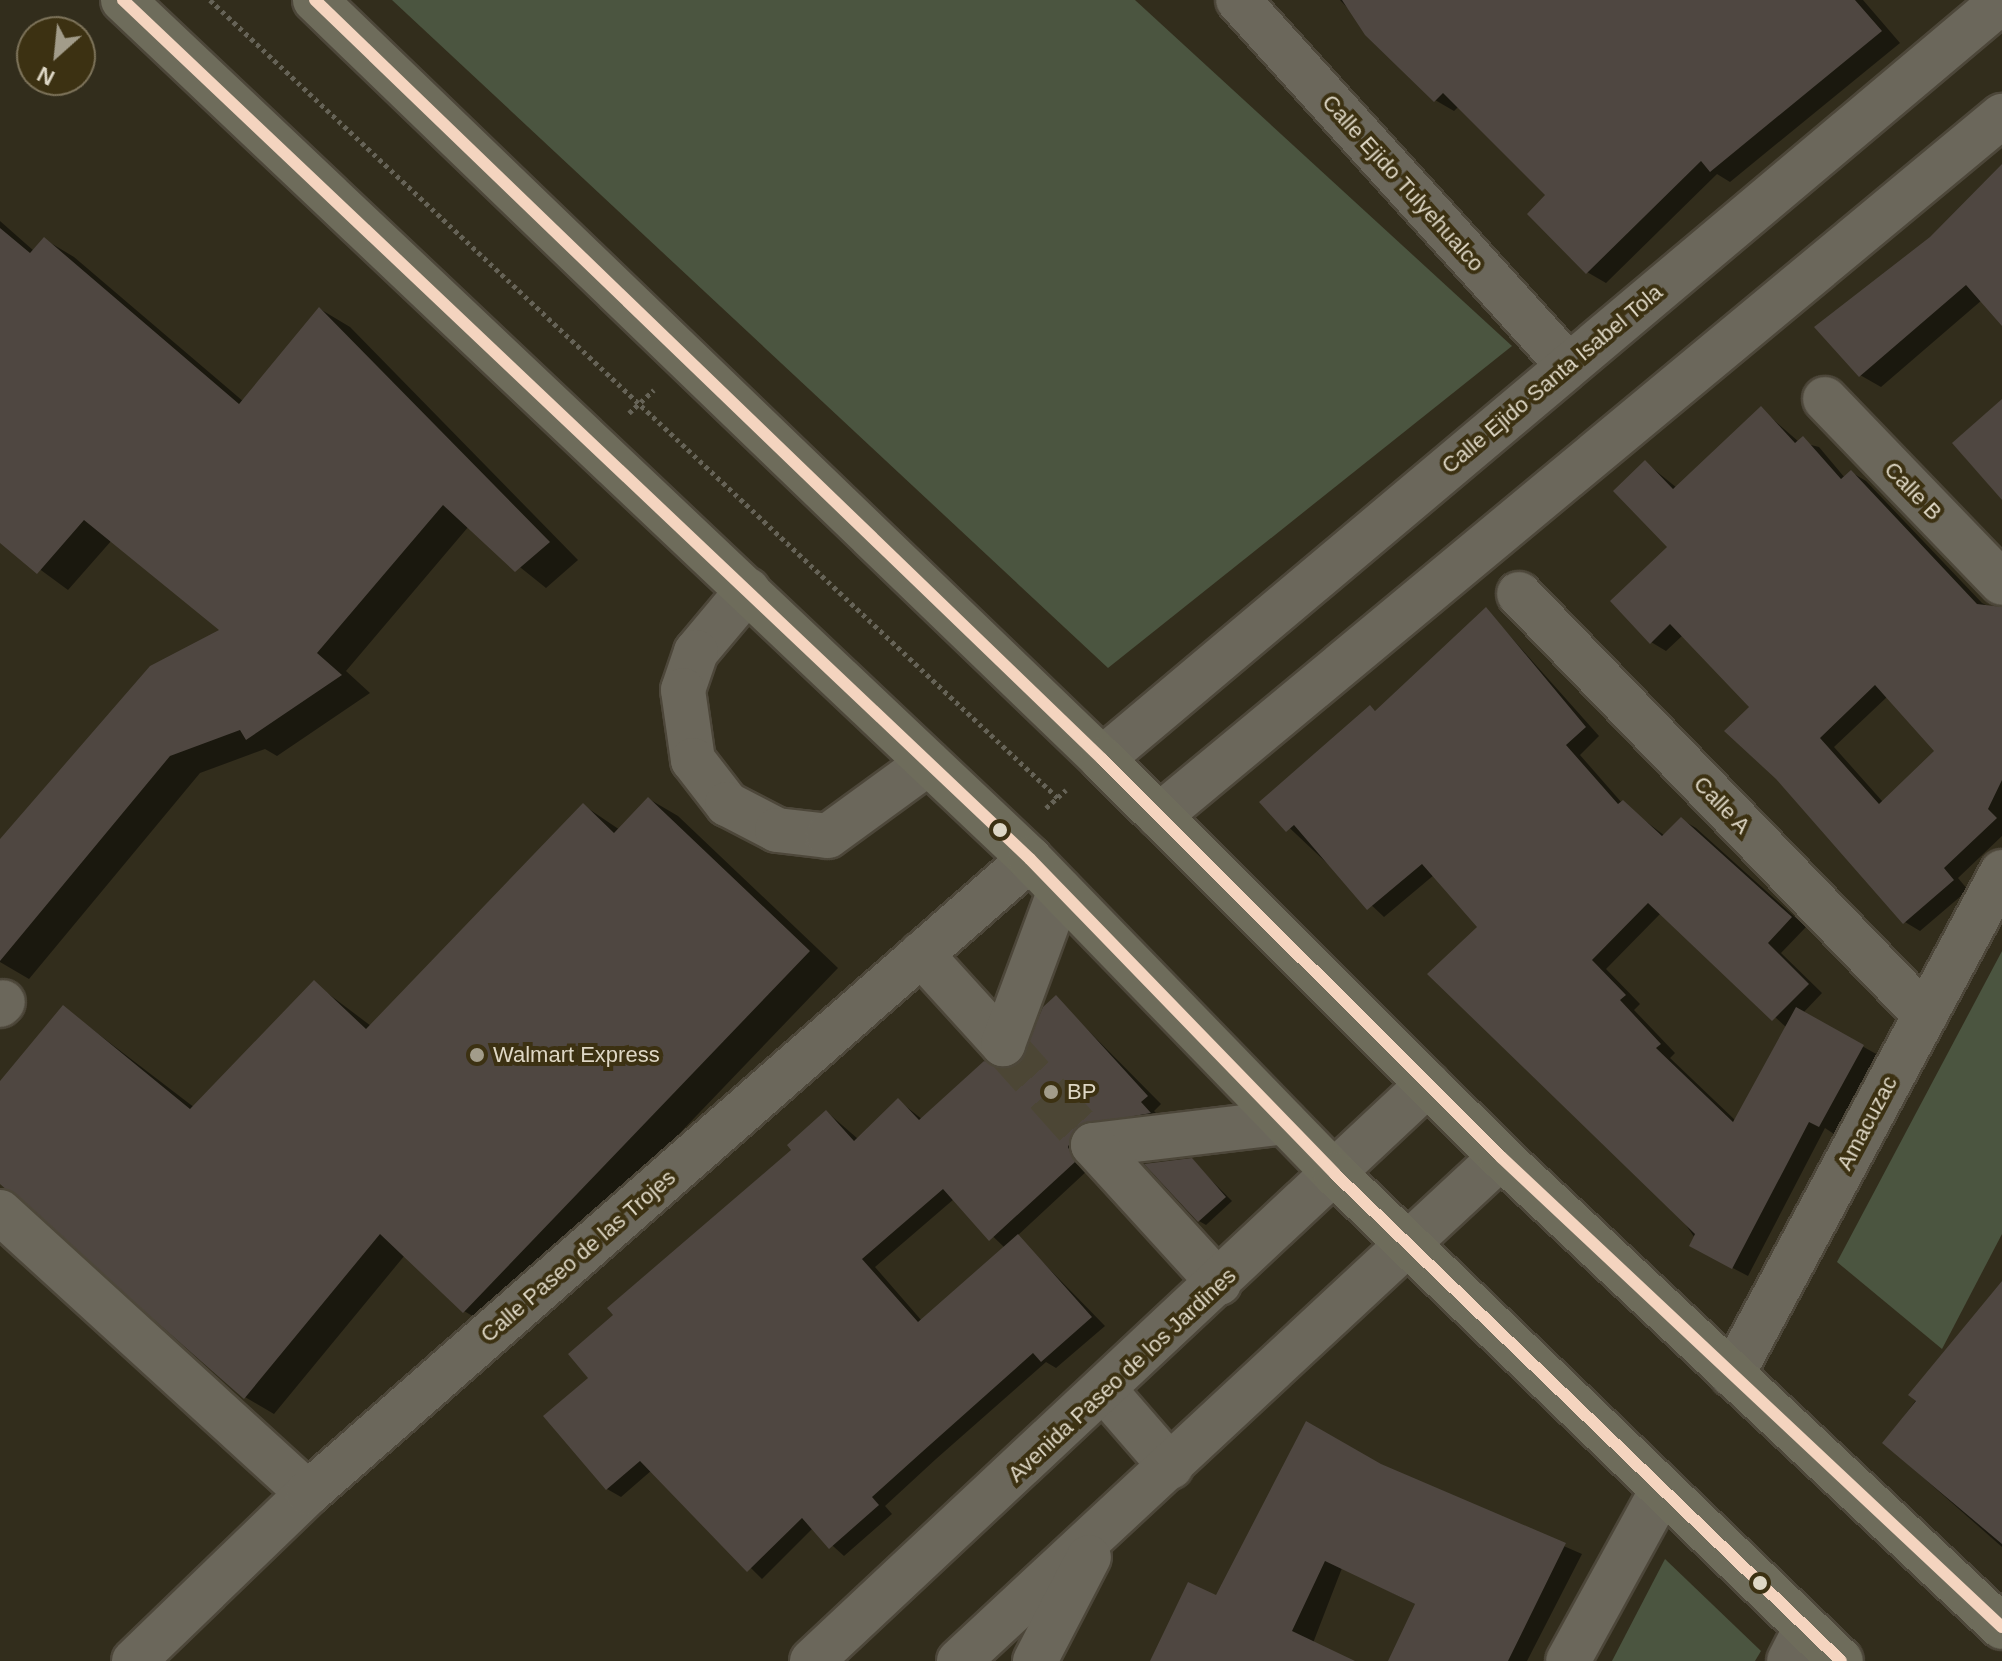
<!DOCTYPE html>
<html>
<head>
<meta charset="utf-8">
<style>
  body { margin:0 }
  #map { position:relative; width:2002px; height:1661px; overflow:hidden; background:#322d1c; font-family:Arial,sans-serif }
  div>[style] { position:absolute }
  .green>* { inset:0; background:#4b5540 }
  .shadow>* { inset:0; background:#0007 }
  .building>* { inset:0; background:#4f4741 }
  .minor-tunnel>* { height:44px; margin-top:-22px; transform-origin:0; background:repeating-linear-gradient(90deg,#4c4635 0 44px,transparent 0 66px) }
  .path>* { height:5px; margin-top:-2.5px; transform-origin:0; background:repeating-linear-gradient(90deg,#666357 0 4px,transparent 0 8px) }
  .roads { filter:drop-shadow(2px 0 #4d473a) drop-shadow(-2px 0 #4d473a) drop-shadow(0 2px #4d473a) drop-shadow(0 -2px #4d473a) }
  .minor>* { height:44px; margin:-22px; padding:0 22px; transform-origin:22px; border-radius:22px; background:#6b675b }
  .major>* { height:44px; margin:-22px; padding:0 22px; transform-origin:22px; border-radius:22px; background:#6e6c5b }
  .bus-1>* { height:12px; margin:-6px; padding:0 6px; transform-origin:6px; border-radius:6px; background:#f4d4bf }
  .dots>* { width:22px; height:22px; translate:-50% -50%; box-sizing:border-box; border:4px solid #3c3112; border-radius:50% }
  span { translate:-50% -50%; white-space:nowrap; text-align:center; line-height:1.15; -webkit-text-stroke:8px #3c3112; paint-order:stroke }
  .street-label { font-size:22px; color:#ded7c5 }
  .poi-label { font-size:22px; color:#ded7c5 }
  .left { translate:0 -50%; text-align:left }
  .north { position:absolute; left:16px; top:16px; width:80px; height:80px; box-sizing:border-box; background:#3c3112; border:2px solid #7d735a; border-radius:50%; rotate:207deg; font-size:22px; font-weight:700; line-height:32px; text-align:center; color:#ded7c5 }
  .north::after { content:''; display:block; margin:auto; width:28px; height:36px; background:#a29c8a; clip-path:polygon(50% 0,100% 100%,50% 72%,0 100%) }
</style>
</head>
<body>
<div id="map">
  <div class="green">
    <i style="clip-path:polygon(392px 0,1135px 0,1512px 346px,1108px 668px)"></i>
    <i style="clip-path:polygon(2002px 951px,2002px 1234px,1942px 1349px,1837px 1262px)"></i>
    <i style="clip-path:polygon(1665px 1559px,1761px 1651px,1755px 1661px,1612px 1661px)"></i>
  </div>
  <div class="shadow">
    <i style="clip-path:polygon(1340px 0,1863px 0,1900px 43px,1730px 182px,1717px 174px,1606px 283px,1587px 272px,1548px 195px,1459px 106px,1454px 111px,1435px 100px)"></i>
    <i style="clip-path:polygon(2002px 167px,2002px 323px,1982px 300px,1881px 387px,1860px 375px,1931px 238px)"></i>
    <i style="clip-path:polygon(0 221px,34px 251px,44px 239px,74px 257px,244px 402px,320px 309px,350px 327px,578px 560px,546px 588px,469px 526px,346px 671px,370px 693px,277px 756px,265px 749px,200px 773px,29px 979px,0 962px,0 842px,222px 630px,112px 540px,68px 590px,0 540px)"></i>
    <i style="clip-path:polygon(evenodd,1761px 409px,1799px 442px,1819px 447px,1845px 478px,1851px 472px,1866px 481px,1982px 603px,2002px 613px,2002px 836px,1958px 878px,1968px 890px,1920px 931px,1905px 922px,1752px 707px,1683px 635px,1666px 651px,1651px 642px,1670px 547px,1645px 462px,1677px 488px,1761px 409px,1888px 696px,1937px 751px,1883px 802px,1834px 747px,1888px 696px)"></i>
    <i style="clip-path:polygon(evenodd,1486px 609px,1599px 736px,1580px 755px,1622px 803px,1665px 836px,1681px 819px,1696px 828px,1806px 927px,1781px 953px,1822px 993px,1803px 1013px,1878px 1055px,1834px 1134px,1825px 1128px,1748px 1276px,1706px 1254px,1480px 927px,1434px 875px,1384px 917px,1262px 802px,1370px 708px,1377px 712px,1486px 609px,1661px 913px,1787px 1028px,1736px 1121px,1670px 1058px,1675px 1053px,1634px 1010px,1640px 1004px,1606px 969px,1661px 913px)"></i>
    <i style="clip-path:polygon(649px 799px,678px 816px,838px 968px,493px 1328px,464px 1311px,405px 1255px,274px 1414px,245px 1397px,0 1181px,0 1085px,63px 1007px,195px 1108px,314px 983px,371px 1026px,583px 805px,620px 830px)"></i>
    <i style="clip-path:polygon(evenodd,1056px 998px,1161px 1104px,1154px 1111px,1163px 1120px,1088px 1170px,1017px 1236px,1105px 1326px,1056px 1368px,1046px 1362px,936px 1459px,885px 1506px,892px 1514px,844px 1556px,813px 1528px,762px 1579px,652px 1470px,621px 1497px,607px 1489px,591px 1378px,827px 1112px,858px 1139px,899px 1101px,923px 1120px,1021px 1064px,1056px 998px,954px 1199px,1005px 1248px,922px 1321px,875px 1267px,954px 1199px)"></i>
    <i style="clip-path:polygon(1191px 1160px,1232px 1201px,1206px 1225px,1199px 1221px)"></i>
    <i style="clip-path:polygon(2002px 1285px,2002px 1547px,1884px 1443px)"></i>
    <i style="clip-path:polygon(1380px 1466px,1582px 1554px,1527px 1661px,1390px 1661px,1417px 1605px,1342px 1568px,1308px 1656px,1319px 1661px,1153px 1661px,1217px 1598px)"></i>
  </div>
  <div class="building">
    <i style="clip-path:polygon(1342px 0,1855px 0,1882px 31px,1710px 172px,1701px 161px,1586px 274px,1527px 214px,1545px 195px,1443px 93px,1434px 102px,1365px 35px)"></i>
    <i style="clip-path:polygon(2002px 164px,2002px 326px,1966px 285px,1859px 377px,1814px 327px,1930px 237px)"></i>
    <i style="clip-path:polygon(0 228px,30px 253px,44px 237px,239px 404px,319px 307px,550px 542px,515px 572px,443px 505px,317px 653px,342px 675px,246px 740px,240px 730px,170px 756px,0 961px,0 839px,150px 666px,219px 630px,84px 520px,37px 574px,0 543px)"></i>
    <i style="clip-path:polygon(2002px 399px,2002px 500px,1952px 443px)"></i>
    <i style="clip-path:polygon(evenodd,1761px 406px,1795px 443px,1803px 436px,1841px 479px,1851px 470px,1977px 604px,2002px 607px,2002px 780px,1988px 809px,1997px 818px,1944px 868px,1954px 880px,1903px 924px,1776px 779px,1724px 731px,1749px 707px,1670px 624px,1650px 644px,1610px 601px,1667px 547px,1613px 491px,1645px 460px,1673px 489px,1761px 406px,1875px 685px,1934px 751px,1879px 804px,1820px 738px,1875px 685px)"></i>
    <i style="clip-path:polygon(1486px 607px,1586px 727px,1566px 745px,1618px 804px,1623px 800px,1662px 836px,1681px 817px,1792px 917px,1768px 943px,1809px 984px,1772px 1021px,1648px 903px,1592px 960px,1626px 995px,1620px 1000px,1661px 1044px,1656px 1048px,1733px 1122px,1796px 1007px,1864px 1045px,1819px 1127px,1809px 1122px,1732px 1269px,1689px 1246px,1695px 1234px,1427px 974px,1477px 927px,1422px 864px,1367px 910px,1294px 825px,1286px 832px,1259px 802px,1370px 705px,1375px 711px)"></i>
    <i style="clip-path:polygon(648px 797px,810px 951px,463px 1313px,380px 1234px,244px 1399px,0 1184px,0 1081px,63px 1005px,190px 1109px,314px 980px,366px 1029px,583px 803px,614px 833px)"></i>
    <i style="clip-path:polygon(1056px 995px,1148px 1096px,1141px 1102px,1151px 1113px,1077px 1126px,1068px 1147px,1075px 1162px,989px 1241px,943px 1189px,862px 1259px,918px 1322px,1018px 1234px,1092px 1317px,1041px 1362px,1033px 1353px,922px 1452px,872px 1497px,879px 1505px,829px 1549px,802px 1518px,747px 1572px,640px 1461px,606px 1490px,543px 1416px,588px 1378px,568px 1354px,613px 1315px,607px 1308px,791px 1150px,787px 1145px,826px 1110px,854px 1141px,898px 1098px,919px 1120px,984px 1061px,1007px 1069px,1020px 1062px,1043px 1007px)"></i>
    <i style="clip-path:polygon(1192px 1158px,1226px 1197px,1198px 1222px,1144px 1164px)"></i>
    <i style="clip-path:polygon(2002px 1281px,2002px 1544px,1882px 1443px,1916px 1401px,1908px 1395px)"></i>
    <i style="clip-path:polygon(1306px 1421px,1381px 1464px,1566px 1543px,1508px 1661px,1388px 1661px,1415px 1604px,1325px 1561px,1292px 1631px,1355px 1661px,1150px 1661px,1188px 1582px,1216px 1595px)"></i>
  </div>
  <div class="minor-tunnel">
    <i style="left:1003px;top:1044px;width:135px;rotate:48.3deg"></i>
  </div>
  <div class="path">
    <i style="left:210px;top:0;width:1164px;rotate:43.26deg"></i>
    <i style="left:629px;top:413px;width:34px;rotate:-43deg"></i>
    <i style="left:1046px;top:808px;width:27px;rotate:-42deg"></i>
  </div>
  <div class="roads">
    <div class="minor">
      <i style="left:1238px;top:0;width:492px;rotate:47.9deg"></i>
      <i style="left:1825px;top:399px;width:255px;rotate:46.1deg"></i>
      <i style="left:748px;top:590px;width:81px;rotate:130deg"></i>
      <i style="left:696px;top:652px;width:40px;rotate:108.9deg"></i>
      <i style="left:683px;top:690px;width:71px;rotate:81.9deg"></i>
      <i style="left:693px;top:760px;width:56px;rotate:52.3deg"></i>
      <i style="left:727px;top:804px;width:56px;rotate:27.5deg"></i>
      <i style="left:777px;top:830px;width:51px;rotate:6.7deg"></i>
      <i style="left:828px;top:836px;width:124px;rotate:-36.1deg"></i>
      <i style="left:1519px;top:594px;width:585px;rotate:46.04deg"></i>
      <i style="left:1102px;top:759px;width:1177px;rotate:-40.1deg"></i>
      <i style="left:1159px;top:816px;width:1096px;rotate:-39.71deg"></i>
      <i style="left:921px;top:954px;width:122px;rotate:47.7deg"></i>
      <i style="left:1003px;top:1044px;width:164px;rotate:-69.7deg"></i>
      <i style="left:0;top:1005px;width:4px;rotate:-45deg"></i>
      <i style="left:1093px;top:1145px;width:193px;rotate:-6.8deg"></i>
      <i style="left:1093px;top:1145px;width:187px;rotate:47.6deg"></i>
      <i style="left:0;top:1212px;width:417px;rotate:42.4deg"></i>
      <i style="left:1732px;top:1375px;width:571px;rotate:-61.77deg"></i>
      <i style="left:1106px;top:1392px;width:99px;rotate:49.1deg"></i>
      <i style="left:134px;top:1661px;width:242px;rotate:-44deg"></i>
      <i style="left:308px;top:1493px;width:961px;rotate:-41.29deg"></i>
      <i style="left:812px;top:1661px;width:844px;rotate:-43.13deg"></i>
      <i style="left:959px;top:1661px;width:740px;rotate:-42.92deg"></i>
      <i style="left:1035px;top:1661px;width:117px;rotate:-62.6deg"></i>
      <i style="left:1568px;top:1661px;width:195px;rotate:-61.2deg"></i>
      <i style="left:1789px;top:1661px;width:37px;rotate:-63deg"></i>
    </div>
    <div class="major">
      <i style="left:123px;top:0;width:1249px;rotate:43.44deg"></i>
      <i style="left:1030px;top:859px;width:438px;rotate:45.9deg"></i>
      <i style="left:1335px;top:1174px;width:702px;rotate:43.9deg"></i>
      <i style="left:315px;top:0;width:1093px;rotate:43.96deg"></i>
      <i style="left:1102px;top:759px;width:564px;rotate:44.93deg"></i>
      <i style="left:1501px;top:1157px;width:687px;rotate:43.17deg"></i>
    </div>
  </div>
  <div class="bus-1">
    <i style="left:123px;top:0;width:1249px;rotate:43.44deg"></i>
    <i style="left:1030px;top:859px;width:438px;rotate:45.9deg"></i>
    <i style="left:1335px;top:1174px;width:702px;rotate:43.9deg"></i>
    <i style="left:315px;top:0;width:1093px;rotate:43.96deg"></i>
    <i style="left:1102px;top:759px;width:564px;rotate:44.93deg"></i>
    <i style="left:1501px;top:1157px;width:687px;rotate:43.17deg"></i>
  </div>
  <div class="dots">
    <i style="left:1000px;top:830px;background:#ded7c5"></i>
    <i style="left:477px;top:1055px;background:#a29c8a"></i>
    <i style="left:1051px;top:1092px;background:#a29c8a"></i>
    <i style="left:1760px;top:1583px;background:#ded7c5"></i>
  </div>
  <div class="street-label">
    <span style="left:1403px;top:183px;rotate:48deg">Calle Ejido Tulyehualco</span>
    <span style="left:1552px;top:379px;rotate:-40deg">Calle Ejido Santa Isabel Tola</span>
    <span style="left:1913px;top:491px;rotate:46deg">Calle B</span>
    <span style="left:1722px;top:805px;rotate:46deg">Calle A</span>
    <span style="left:1867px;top:1123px;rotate:-62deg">Amacuzac</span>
    <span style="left:578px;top:1256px;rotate:-41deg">Calle Paseo de las Trojes</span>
    <span style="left:1122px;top:1375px;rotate:-43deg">Avenida Paseo de los Jardines</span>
  </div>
  <div class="poi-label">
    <span class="left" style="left:493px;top:1055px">Walmart Express</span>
    <span class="left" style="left:1067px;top:1092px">BP</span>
  </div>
  <div class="north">N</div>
</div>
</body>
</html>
